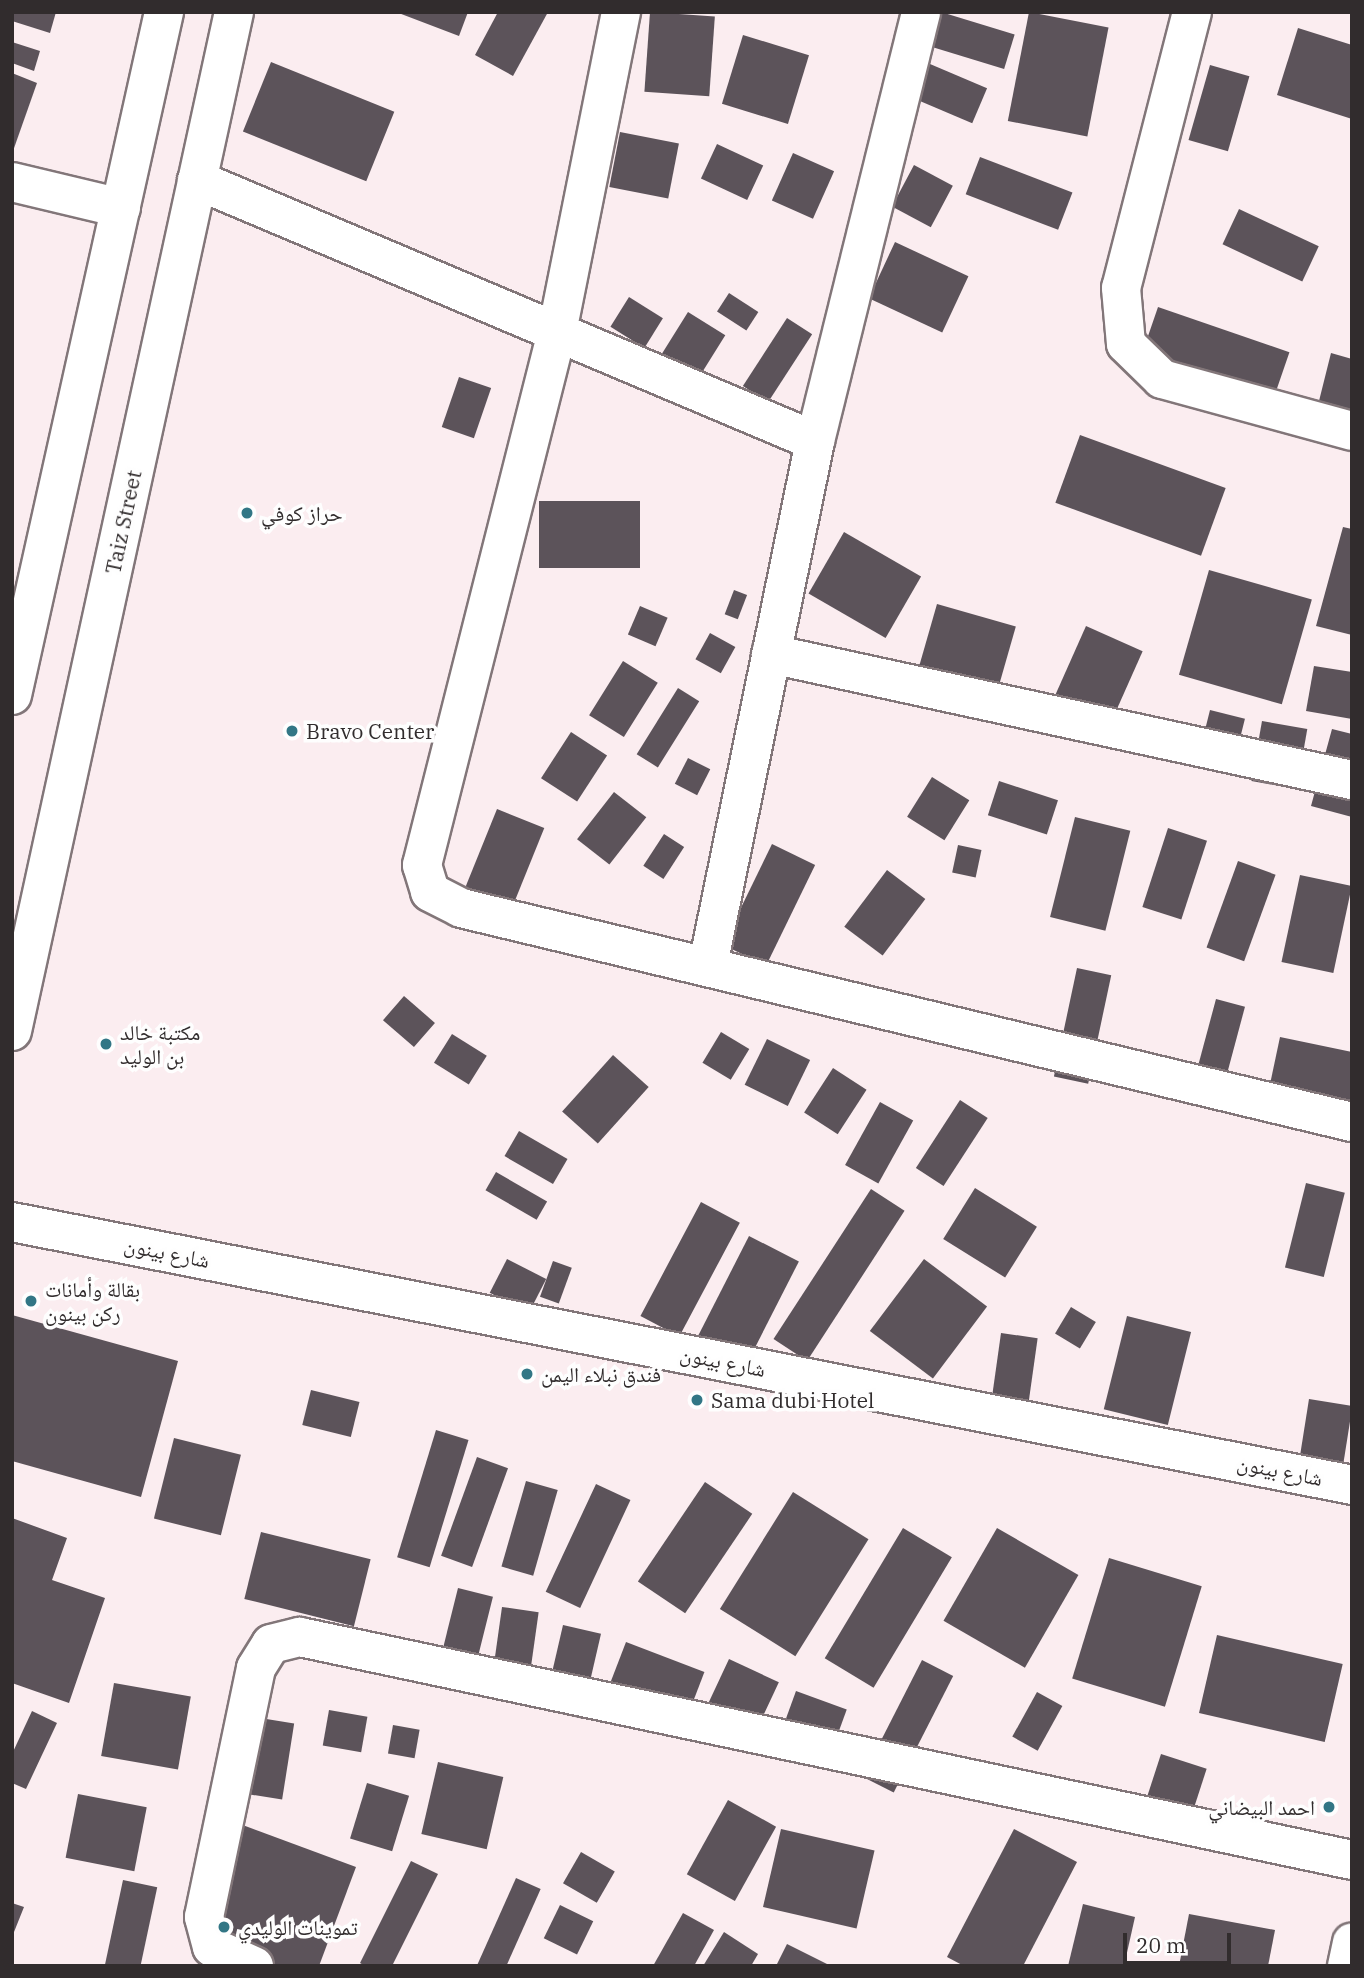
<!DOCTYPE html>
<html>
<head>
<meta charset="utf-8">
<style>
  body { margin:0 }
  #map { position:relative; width:1364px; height:1978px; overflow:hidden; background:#fbedf0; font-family:"IBM Plex Serif","Noto Naskh Arabic",serif }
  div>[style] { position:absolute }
  .building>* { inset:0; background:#5c535a; transform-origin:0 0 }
  .roads { filter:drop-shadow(2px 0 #827679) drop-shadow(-2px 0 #827679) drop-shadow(0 2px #827679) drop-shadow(0 -2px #827679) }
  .minor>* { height:38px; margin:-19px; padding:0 19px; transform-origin:19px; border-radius:19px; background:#fff }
  .highway>* { height:38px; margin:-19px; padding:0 19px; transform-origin:19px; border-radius:19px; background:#fff }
  .dots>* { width:19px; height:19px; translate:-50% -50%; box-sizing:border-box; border:4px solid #fefefe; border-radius:50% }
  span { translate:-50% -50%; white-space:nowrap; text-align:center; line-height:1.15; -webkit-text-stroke:7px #fefefe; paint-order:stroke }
  .poi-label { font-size:21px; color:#312c2d }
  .left { translate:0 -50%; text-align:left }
  .right { translate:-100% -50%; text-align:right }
  .street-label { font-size:21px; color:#312c2d }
  .frame { position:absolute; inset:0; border:14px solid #312c2d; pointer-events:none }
  .scale { position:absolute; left:1123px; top:1933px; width:108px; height:32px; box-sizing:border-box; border:4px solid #312c2d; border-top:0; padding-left:9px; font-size:21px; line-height:24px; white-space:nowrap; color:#312c2d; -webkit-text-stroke:5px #fefefe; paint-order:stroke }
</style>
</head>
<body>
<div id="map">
  <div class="building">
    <i style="clip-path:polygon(12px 12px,56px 12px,50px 33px,12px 21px)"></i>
    <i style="clip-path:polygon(396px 12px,468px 12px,459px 36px)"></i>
    <i style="clip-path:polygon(498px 12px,548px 12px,513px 76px,475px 55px)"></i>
    <i style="left:650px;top:12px;width:65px;height:80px;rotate:4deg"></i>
    <i style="left:941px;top:12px;width:77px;height:36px;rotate:17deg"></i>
    <i style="left:1029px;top:12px;width:81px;height:111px;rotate:11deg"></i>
    <i style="clip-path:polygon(1298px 28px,1352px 45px,1352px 119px,1277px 95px)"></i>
    <i style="left:743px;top:35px;width:69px;height:72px;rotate:17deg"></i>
    <i style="clip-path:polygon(12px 42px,40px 51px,34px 71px,12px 63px)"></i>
    <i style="left:271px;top:62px;width:133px;height:75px;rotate:22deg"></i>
    <i style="left:930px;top:64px;width:62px;height:38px;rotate:23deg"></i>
    <i style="left:1210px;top:65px;width:41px;height:78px;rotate:16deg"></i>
    <i style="clip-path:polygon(12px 73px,37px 83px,13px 151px,12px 151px)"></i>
    <i style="left:620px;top:132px;width:60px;height:56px;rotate:11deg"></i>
    <i style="left:717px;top:144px;width:51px;height:38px;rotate:25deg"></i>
    <i style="left:793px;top:153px;width:45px;height:52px;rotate:24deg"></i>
    <i style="left:980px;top:157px;width:99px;height:40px;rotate:21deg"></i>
    <i style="left:914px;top:165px;width:44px;height:47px;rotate:28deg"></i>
    <i style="left:1239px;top:209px;width:88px;height:39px;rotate:25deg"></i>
    <i style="left:895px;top:242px;width:81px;height:62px;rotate:25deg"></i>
    <i style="left:729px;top:293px;width:35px;height:22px;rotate:33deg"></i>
    <i style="left:629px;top:297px;width:40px;height:35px;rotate:32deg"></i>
    <i style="left:1158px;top:307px;width:139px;height:48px;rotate:19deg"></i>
    <i style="left:688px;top:312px;width:44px;height:64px;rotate:32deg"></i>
    <i style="left:787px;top:318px;width:30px;height:81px;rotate:33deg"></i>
    <i style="clip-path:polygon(1331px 353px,1352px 359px,1352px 418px,1317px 409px)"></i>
    <i style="left:459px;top:377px;width:34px;height:53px;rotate:19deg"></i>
    <i style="left:1080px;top:435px;width:155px;height:72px;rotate:20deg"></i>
    <i style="left:539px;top:501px;width:101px;height:67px"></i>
    <i style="clip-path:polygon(1343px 527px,1352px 529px,1352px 635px,1316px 626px)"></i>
    <i style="left:844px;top:532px;width:89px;height:71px;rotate:30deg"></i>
    <i style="left:1209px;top:570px;width:107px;height:109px;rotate:16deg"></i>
    <i style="left:734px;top:590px;width:14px;height:26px;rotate:21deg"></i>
    <i style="left:937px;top:604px;width:82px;height:83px;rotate:16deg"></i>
    <i style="left:640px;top:606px;width:30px;height:31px;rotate:23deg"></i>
    <i style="left:1086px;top:626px;width:62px;height:90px;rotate:24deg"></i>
    <i style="left:710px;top:633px;width:29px;height:30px;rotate:29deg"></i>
    <i style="left:623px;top:661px;width:41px;height:64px;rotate:32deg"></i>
    <i style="clip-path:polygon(1314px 666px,1352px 672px,1352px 719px,1306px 711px)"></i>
    <i style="left:678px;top:688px;width:25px;height:78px;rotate:32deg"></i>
    <i style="left:1210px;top:710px;width:36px;height:55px;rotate:14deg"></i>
    <i style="left:1262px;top:721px;width:46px;height:61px;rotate:10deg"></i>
    <i style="clip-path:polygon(1332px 729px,1352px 734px,1352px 817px,1311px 806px)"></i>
    <i style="left:571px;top:732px;width:43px;height:55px;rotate:33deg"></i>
    <i style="left:688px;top:758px;width:25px;height:29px;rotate:27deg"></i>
    <i style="left:932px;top:777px;width:44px;height:47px;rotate:32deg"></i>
    <i style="left:999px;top:781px;width:62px;height:36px;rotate:18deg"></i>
    <i style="left:614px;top:792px;width:41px;height:60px;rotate:38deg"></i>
    <i style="left:497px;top:809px;width:51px;height:89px;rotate:22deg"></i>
    <i style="left:1075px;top:817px;width:57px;height:103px;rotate:14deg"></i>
    <i style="left:1168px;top:828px;width:41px;height:83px;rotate:18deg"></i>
    <i style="left:664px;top:834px;width:24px;height:38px;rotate:33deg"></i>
    <i style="left:772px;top:844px;width:48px;height:112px;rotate:26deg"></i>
    <i style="left:958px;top:845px;width:24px;height:28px;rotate:12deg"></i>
    <i style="left:1238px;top:861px;width:40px;height:92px;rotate:20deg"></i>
    <i style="left:887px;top:870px;width:48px;height:71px;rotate:37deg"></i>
    <i style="left:1300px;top:875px;width:53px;height:89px;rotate:12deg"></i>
    <i style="left:1077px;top:968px;width:35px;height:111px;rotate:12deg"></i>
    <i style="left:404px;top:996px;width:41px;height:32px;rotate:41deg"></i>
    <i style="left:1216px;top:999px;width:30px;height:92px;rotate:15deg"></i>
    <i style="left:721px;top:1032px;width:33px;height:36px;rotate:31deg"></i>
    <i style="left:452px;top:1034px;width:41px;height:34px;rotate:32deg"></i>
    <i style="clip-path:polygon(1280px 1037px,1352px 1052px,1352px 1120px,1266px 1103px)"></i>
    <i style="left:767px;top:1039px;width:48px;height:51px;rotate:26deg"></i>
    <i style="left:613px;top:1055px;width:48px;height:76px;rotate:42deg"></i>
    <i style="left:833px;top:1068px;width:40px;height:53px;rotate:33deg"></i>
    <i style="left:960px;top:1100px;width:33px;height:81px;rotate:33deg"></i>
    <i style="left:880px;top:1102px;width:38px;height:72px;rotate:29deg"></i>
    <i style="left:519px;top:1131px;width:56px;height:29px;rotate:30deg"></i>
    <i style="left:496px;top:1172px;width:59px;height:21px;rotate:30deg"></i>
    <i style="left:1306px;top:1183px;width:40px;height:87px;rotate:14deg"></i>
    <i style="left:975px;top:1188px;width:73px;height:60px;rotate:32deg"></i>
    <i style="left:871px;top:1189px;width:40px;height:179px;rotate:33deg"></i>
    <i style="left:701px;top:1202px;width:44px;height:129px;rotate:28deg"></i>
    <i style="left:749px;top:1236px;width:56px;height:114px;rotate:27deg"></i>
    <i style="left:507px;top:1259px;width:44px;height:38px;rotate:27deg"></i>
    <i style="left:924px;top:1259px;width:79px;height:90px;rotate:37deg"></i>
    <i style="left:553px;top:1261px;width:20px;height:38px;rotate:20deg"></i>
    <i style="left:1071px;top:1307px;width:29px;height:31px;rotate:31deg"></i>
    <i style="clip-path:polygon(12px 1315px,178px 1361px,141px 1497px,12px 1461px)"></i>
    <i style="left:1127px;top:1316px;width:66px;height:96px;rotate:14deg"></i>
    <i style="left:1001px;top:1333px;width:37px;height:64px;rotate:8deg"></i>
    <i style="left:311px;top:1390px;width:50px;height:36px;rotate:14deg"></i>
    <i style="left:1309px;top:1399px;width:44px;height:61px;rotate:9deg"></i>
    <i style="left:436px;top:1430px;width:34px;height:133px;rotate:17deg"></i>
    <i style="left:174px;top:1438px;width:69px;height:83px;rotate:14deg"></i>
    <i style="left:477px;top:1457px;width:33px;height:105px;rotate:20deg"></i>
    <i style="left:526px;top:1481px;width:33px;height:89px;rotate:16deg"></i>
    <i style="left:705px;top:1482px;width:57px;height:120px;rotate:34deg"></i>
    <i style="left:596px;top:1484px;width:38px;height:119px;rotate:25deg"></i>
    <i style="left:793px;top:1492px;width:89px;height:138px;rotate:32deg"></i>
    <i style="clip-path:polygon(12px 1518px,67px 1538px,52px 1580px,105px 1598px,69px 1703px,12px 1683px)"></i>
    <i style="left:903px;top:1528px;width:57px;height:152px;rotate:31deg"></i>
    <i style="left:997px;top:1528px;width:94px;height:107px;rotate:30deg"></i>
    <i style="left:261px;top:1532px;width:113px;height:69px;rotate:14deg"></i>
    <i style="left:1109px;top:1558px;width:97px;height:126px;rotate:17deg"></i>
    <i style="left:458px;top:1588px;width:36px;height:93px;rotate:14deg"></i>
    <i style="left:502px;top:1607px;width:37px;height:86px;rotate:8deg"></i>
    <i style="left:563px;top:1625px;width:39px;height:87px;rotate:13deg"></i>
    <i style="left:1217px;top:1635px;width:129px;height:80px;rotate:13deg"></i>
    <i style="left:626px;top:1642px;width:84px;height:66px;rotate:21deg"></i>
    <i style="left:729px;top:1659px;width:55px;height:71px;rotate:25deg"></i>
    <i style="left:922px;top:1660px;width:35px;height:131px;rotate:27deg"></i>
    <i style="left:114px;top:1683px;width:78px;height:74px;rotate:10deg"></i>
    <i style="left:796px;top:1691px;width:54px;height:51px;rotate:20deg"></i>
    <i style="left:1037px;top:1692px;width:29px;height:51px;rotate:29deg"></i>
    <i style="left:329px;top:1710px;width:39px;height:36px;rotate:10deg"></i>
    <i style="clip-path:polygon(32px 1711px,57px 1723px,26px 1789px,12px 1783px,12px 1754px)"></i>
    <i style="left:228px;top:1713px;width:67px;height:77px;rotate:9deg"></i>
    <i style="left:393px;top:1725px;width:27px;height:29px;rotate:10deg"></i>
    <i style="left:1161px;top:1754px;width:48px;height:51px;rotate:18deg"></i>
    <i style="left:438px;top:1762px;width:67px;height:74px;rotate:13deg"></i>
    <i style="left:367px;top:1783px;width:44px;height:58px;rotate:17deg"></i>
    <i style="left:78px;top:1794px;width:70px;height:65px;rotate:11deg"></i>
    <i style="left:728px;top:1800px;width:55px;height:85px;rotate:29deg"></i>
    <i style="clip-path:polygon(240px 1824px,356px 1867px,319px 1966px,243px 1966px,194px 1947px)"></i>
    <i style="left:781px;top:1829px;width:96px;height:80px;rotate:13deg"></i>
    <i style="clip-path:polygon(1014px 1829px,1077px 1862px,1023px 1966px,964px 1966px,947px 1957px)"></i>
    <i style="left:581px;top:1852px;width:39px;height:36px;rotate:30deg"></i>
    <i style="clip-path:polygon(411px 1861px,438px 1874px,392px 1966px,365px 1966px,360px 1963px)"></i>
    <i style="left:516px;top:1878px;width:27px;height:97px;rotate:24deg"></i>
    <i style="left:123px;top:1880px;width:35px;height:88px;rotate:12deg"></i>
    <i style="clip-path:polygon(12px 1903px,24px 1907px,12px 1937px)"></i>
    <i style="clip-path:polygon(1083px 1904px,1135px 1917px,1124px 1966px,1068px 1966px)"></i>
    <i style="left:560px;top:1905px;width:37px;height:37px;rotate:26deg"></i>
    <i style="clip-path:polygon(683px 1913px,714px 1930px,694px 1966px,653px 1966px)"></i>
    <i style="clip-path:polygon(1189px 1914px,1275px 1930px,1268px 1966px,1179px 1966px)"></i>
    <i style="clip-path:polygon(724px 1932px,758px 1954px,751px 1966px,703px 1966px)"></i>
    <i style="clip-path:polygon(787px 1944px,831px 1966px,776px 1966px)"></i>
  </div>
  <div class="roads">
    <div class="minor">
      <i style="left:621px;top:12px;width:326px;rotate:101.3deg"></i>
      <i style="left:557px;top:332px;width:550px;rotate:104.21deg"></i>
      <i style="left:422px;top:865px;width:28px;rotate:73deg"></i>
      <i style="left:430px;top:892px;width:35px;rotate:27deg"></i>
      <i style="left:461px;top:908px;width:916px;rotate:13.51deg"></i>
      <i style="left:1192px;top:12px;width:285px;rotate:104.4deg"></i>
      <i style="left:1121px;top:288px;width:56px;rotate:84.9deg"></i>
      <i style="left:1126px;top:344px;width:50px;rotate:44.2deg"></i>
      <i style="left:1162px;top:379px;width:197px;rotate:15.3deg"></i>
      <i style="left:197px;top:180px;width:671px;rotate:22.9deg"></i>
      <i style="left:12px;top:182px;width:112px;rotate:13.4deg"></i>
      <i style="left:771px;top:654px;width:595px;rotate:12.24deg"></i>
      <i style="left:708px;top:965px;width:535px;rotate:-78.46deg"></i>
      <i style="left:815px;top:441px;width:442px;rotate:-76.1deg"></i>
      <i style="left:12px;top:1222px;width:1366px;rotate:11.1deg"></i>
      <i style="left:254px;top:1966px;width:46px;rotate:-155.7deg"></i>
      <i style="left:212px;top:1947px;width:31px;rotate:-105deg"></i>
      <i style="left:204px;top:1917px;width:254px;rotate:-78.2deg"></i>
      <i style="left:256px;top:1668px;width:28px;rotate:-58deg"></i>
      <i style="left:271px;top:1644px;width:30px;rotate:-14deg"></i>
      <i style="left:300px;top:1637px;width:1075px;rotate:11.97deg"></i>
      <i style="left:1347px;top:1966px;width:24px;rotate:-78deg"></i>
    </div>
    <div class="highway">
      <i style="left:12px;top:695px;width:700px;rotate:-77.45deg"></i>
      <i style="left:12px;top:1031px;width:1043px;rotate:-77.71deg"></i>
    </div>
  </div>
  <div class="dots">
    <i style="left:247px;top:513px;background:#327685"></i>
    <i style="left:292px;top:731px;background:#327685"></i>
    <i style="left:106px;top:1044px;background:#327685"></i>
    <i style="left:31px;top:1301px;background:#327685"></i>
    <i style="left:527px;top:1374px;background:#327685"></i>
    <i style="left:697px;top:1400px;background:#327685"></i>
    <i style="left:1329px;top:1807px;background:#327685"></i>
    <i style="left:224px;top:1927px;background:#327685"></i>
  </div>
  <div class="poi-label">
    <span class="left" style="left:261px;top:513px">حراز كوفي</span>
    <span class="left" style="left:306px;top:731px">Bravo Center</span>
    <span class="left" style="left:120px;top:1044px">مكتبة خالد<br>بن الوليد</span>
    <span class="left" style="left:45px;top:1301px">بقالة وأمانات<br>ركن بينون</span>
    <span class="left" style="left:541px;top:1374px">فندق نبلاء اليمن</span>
    <span class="left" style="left:711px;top:1400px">Sama dubi Hotel</span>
    <span class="right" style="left:1315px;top:1807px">احمد البيضاني</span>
    <span class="left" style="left:238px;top:1927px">تموينات الوليدي</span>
  </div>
  <div class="street-label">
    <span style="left:123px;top:522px;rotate:-78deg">Taiz Street</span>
    <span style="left:167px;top:1252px;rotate:11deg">شارع بينون</span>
    <span style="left:723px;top:1361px;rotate:11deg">شارع بينون</span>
    <span style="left:1280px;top:1470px;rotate:11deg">شارع بينون</span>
  </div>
  <div class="frame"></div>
  <div class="scale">20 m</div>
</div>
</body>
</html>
